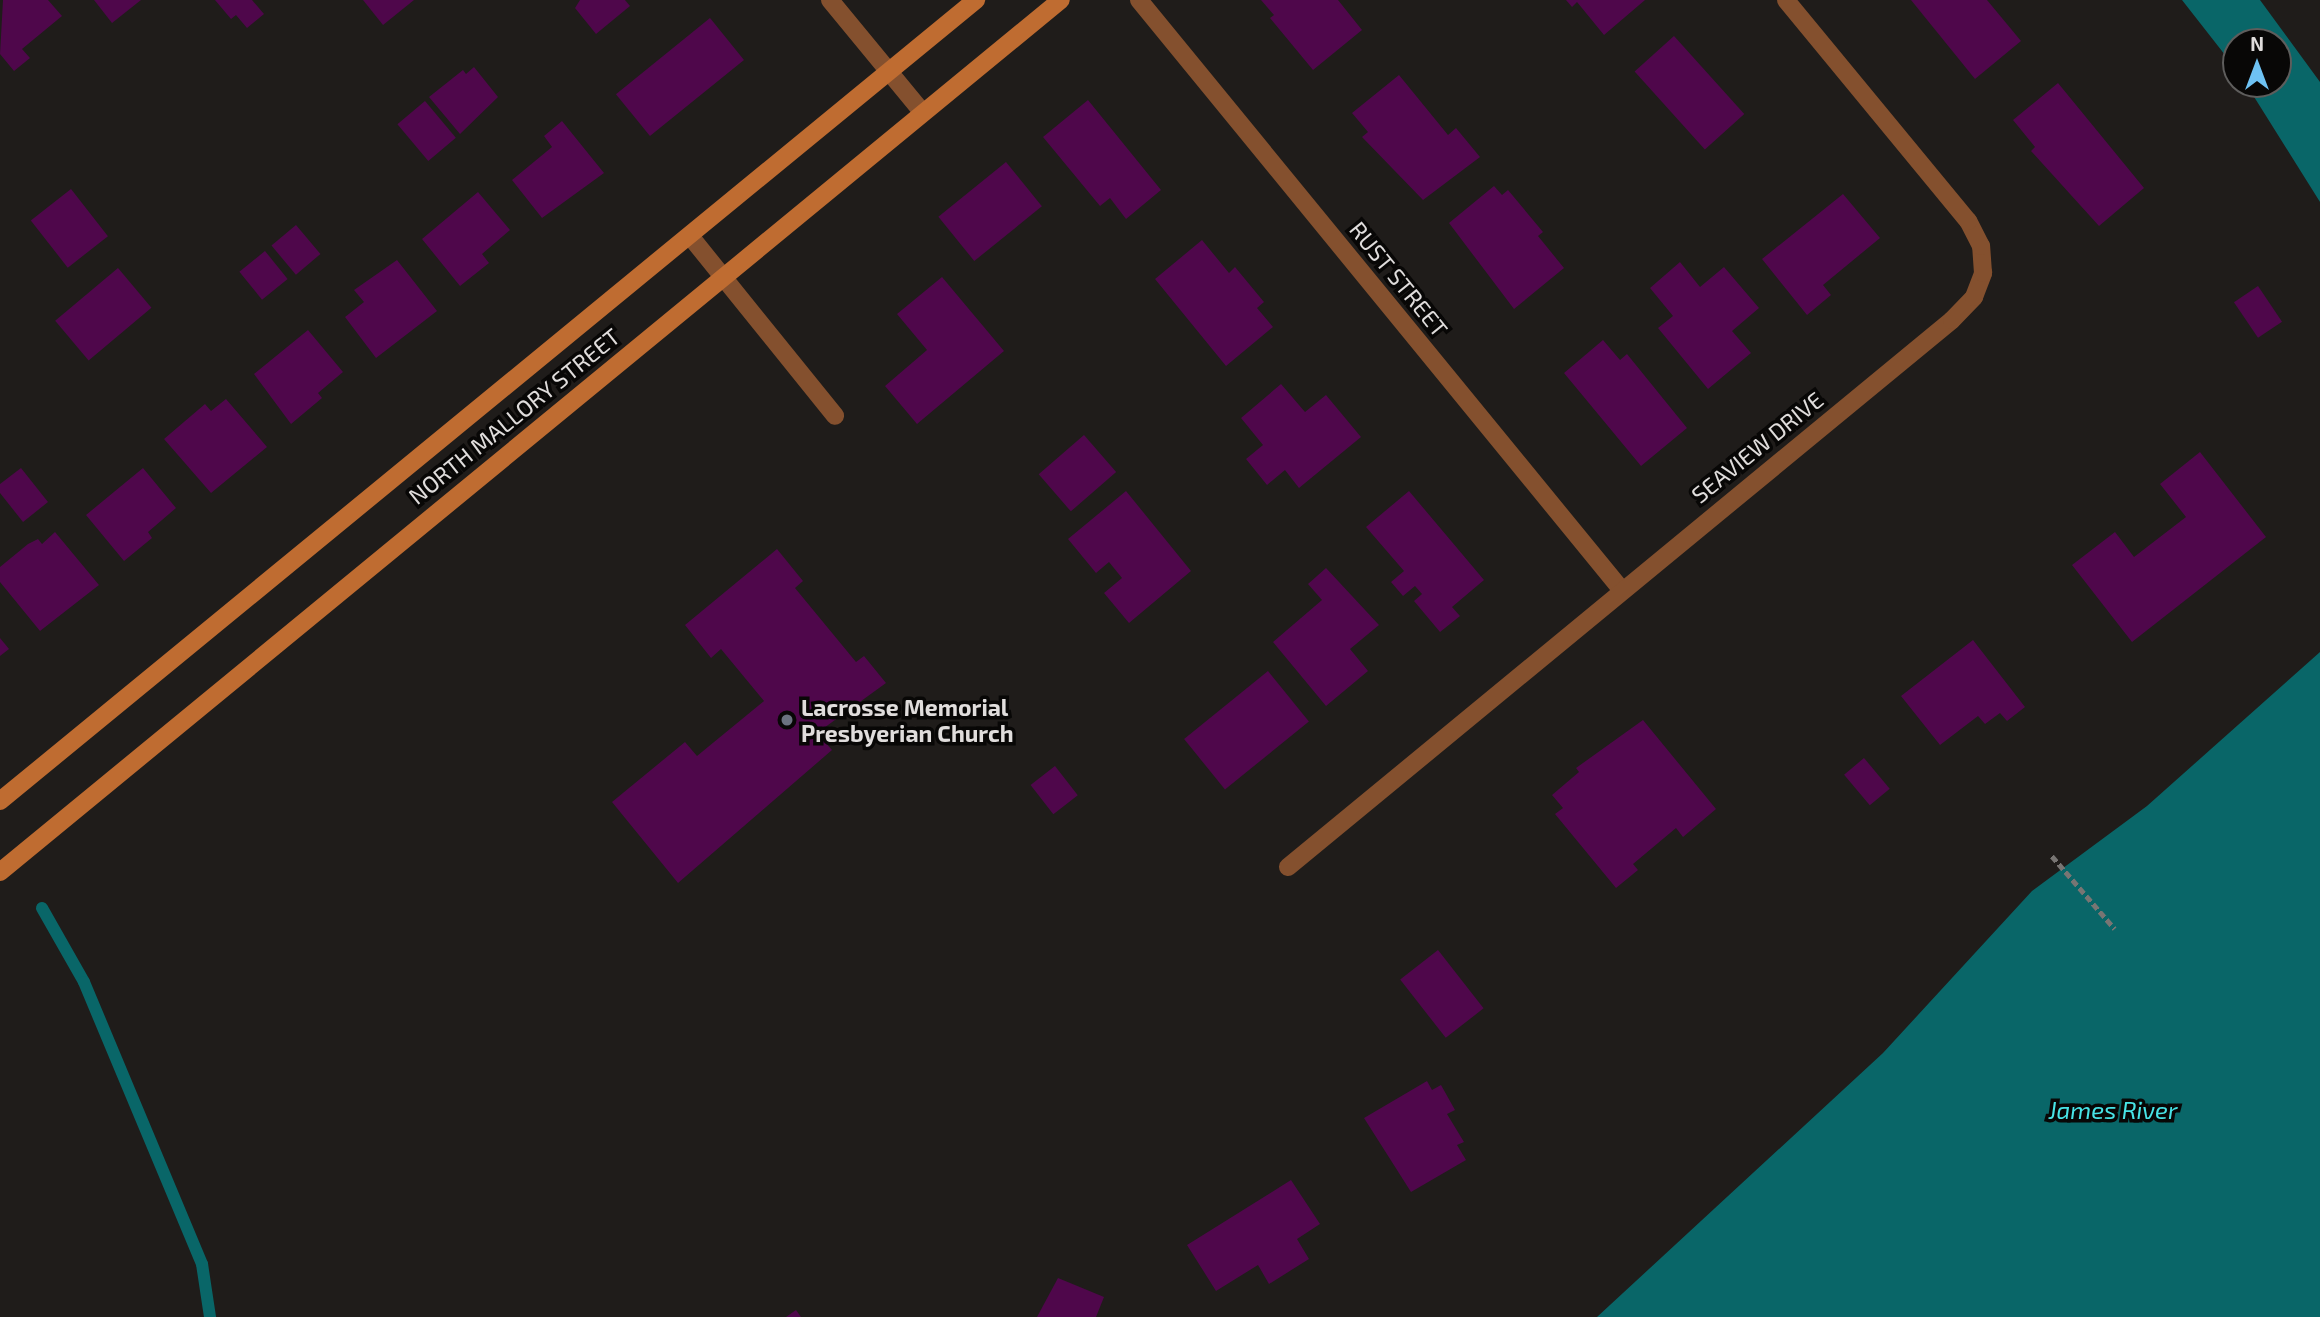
<!DOCTYPE html>
<html>
<head>
<meta charset="utf-8">
<style>
  body { margin:0 }
  #map { position:relative; width:2320px; height:1317px; overflow:hidden; background:#1f1c1a; font-family:"Exo 2",sans-serif }
  div>[style] { position:absolute }
  .water>* { inset:0; background:#096668 }
  .stream>* { height:12px; margin:-6px; padding:0 6px; transform-origin:6px; border-radius:6px; background:#096668 }
  .building>* { inset:0; background:#4f074b; transform-origin:0 0 }
  .path>* { height:4.5px; margin-top:-2.25px; transform-origin:0; background:repeating-linear-gradient(90deg,#787573 0 7px,transparent 0 10.5px) }
  .lane>* { height:18px; margin:-9px; padding:0 9px; transform-origin:9px; border-radius:9px; background:#84502e }
  .street>* { height:18px; margin:-9px; padding:0 9px; transform-origin:9px; border-radius:9px; background:#84502e }
  .secondary>* { height:18px; margin:-9px; padding:0 9px; transform-origin:9px; border-radius:9px; background:#bf6c31 }
  .dots>* { width:19px; height:19px; translate:-50% -50%; box-sizing:border-box; border:4px solid #080706; border-radius:50% }
  span { translate:-50% -50%; white-space:nowrap; text-align:center; line-height:1.15; -webkit-text-stroke:7px #080706; paint-order:stroke }
  .street-label { font-size:23px; color:#e0dddc }
  .poi-label { font-size:23px; color:#e0dddc; font-weight:700 }
  .left { translate:0 -50%; text-align:left }
  .water-label { font-size:24px; color:#48e4e7; font-style:italic }
  .north { position:absolute; left:2222px; top:28px; width:70px; height:70px; box-sizing:border-box; background:#080706; border:2px solid #5e5d5c; border-radius:50%; rotate:0deg; font-size:19px; font-weight:700; line-height:28px; text-align:center; color:#e0dddc }
  .north::after { content:''; display:block; margin:auto; width:24px; height:32px; background:#6ec2f3; clip-path:polygon(50% 0,100% 100%,50% 72%,0 100%) }
</style>
</head>
<body>
<div id="map">
  <div class="water">
    <i style="clip-path:polygon(2182px 0,2260px 0,2320px 82px,2320px 202px,2246px 84px,2278px 84px,2278px 42px,2236px 42px,2236px 69px)"></i>
    <i style="clip-path:polygon(2320px 652px,2320px 1317px,1597px 1317px,1883px 1053px,2032px 891px,2147px 806px)"></i>
  </div>
  <div class="stream">
    <i style="left:42px;top:908px;width:85px;rotate:60.4deg"></i>
    <i style="left:84px;top:982px;width:306px;rotate:67.3deg"></i>
    <i style="left:202px;top:1264px;width:54px;rotate:81.4deg"></i>
  </div>
  <div class="building">
    <i style="clip-path:polygon(3px 0,48px 0,62px 16px,22px 49px,30px 58px,14px 71px,0 54px)"></i>
    <i style="clip-path:polygon(94px 0,141px 0,112px 23px)"></i>
    <i style="clip-path:polygon(215px 0,252px 0,264px 14px,247px 28px,236px 15px,231px 19px)"></i>
    <i style="clip-path:polygon(363px 0,414px 0,383px 25px)"></i>
    <i style="clip-path:polygon(580px 0,625px 0,630px 6px,596px 34px,575px 8px)"></i>
    <i style="clip-path:polygon(1261px 0,1338px 0,1362px 30px,1313px 70px,1270px 18px,1274px 15px)"></i>
    <i style="clip-path:polygon(1566px 0,1645px 0,1604px 35px,1577px 2px,1572px 7px)"></i>
    <i style="clip-path:polygon(1911px 0,1987px 0,2021px 41px,1975px 79px)"></i>
    <i style="left:710px;top:18px;width:54px;height:121px;rotate:51deg"></i>
    <i style="left:1674px;top:36px;width:105px;height:53px;rotate:48deg"></i>
    <i style="clip-path:polygon(474px 67px,498px 97px,460px 134px,429px 97px,463px 70px,466px 74px)"></i>
    <i style="clip-path:polygon(1399px 75px,1448px 135px,1456px 128px,1480px 157px,1423px 200px,1362px 137px,1368px 132px,1352px 113px)"></i>
    <i style="clip-path:polygon(2058px 83px,2144px 188px,2099px 226px,2031px 151px,2035px 147px,2013px 120px)"></i>
    <i style="clip-path:polygon(1088px 100px,1161px 190px,1126px 219px,1110px 198px,1100px 206px,1043px 137px)"></i>
    <i style="left:425px;top:101px;width:48px;height:36px;rotate:50deg"></i>
    <i style="clip-path:polygon(562px 121px,604px 173px,542px 218px,512px 180px,552px 147px,544px 136px)"></i>
    <i style="left:1006px;top:162px;width:57px;height:87px;rotate:51deg"></i>
    <i style="clip-path:polygon(1494px 186px,1502px 195px,1508px 190px,1543px 232px,1538px 236px,1564px 268px,1514px 309px,1449px 223px)"></i>
    <i style="left:71px;top:189px;width:60px;height:51px;rotate:52deg"></i>
    <i style="clip-path:polygon(478px 192px,510px 230px,482px 254px,489px 263px,460px 286px,422px 239px)"></i>
    <i style="clip-path:polygon(1843px 194px,1880px 238px,1823px 285px,1831px 295px,1807px 315px,1762px 259px)"></i>
    <i style="left:296px;top:225px;width:38px;height:32px;rotate:50deg"></i>
    <i style="clip-path:polygon(1202px 240px,1229px 273px,1235px 267px,1264px 302px,1257px 308px,1273px 327px,1226px 366px,1155px 279px)"></i>
    <i style="left:265px;top:251px;width:36px;height:33px;rotate:51deg"></i>
    <i style="clip-path:polygon(397px 260px,437px 311px,376px 358px,345px 317px,364px 302px,354px 290px)"></i>
    <i style="clip-path:polygon(1680px 262px,1700px 287px,1724px 267px,1759px 308px,1732px 331px,1751px 353px,1708px 389px,1658px 328px,1673px 316px,1650px 288px)"></i>
    <i style="left:118px;top:268px;width:52px;height:82px;rotate:50deg"></i>
    <i style="clip-path:polygon(942px 277px,1004px 351px,917px 424px,885px 386px,927px 350px,897px 314px)"></i>
    <i style="left:2258px;top:286px;width:43px;height:29px;rotate:56deg"></i>
    <i style="clip-path:polygon(308px 330px,343px 372px,318px 393px,322px 398px,291px 424px,254px 374px)"></i>
    <i style="clip-path:polygon(1603px 340px,1620px 360px,1627px 354px,1687px 428px,1641px 466px,1564px 373px)"></i>
    <i style="clip-path:polygon(1281px 384px,1305px 412px,1326px 395px,1361px 437px,1299px 488px,1285px 470px,1267px 485px,1246px 459px,1263px 445px,1241px 418px)"></i>
    <i style="clip-path:polygon(226px 399px,267px 447px,211px 493px,164px 439px,205px 404px,211px 411px)"></i>
    <i style="left:1084px;top:435px;width:49px;height:60px;rotate:49deg"></i>
    <i style="clip-path:polygon(2200px 452px,2266px 537px,2132px 642px,2072px 565px,2115px 532px,2134px 557px,2186px 517px,2160px 484px)"></i>
    <i style="clip-path:polygon(21px 468px,48px 502px,23px 522px,0 493px,0 484px)"></i>
    <i style="clip-path:polygon(143px 468px,176px 508px,148px 532px,152px 538px,124px 561px,86px 515px)"></i>
    <i style="clip-path:polygon(1126px 491px,1191px 571px,1129px 623px,1104px 593px,1122px 578px,1109px 562px,1096px 573px,1068px 539px)"></i>
    <i style="clip-path:polygon(1409px 491px,1484px 580px,1452px 607px,1460px 616px,1440px 632px,1414px 601px,1422px 594px,1415px 586px,1403px 596px,1391px 582px,1404px 571px,1366px 527px)"></i>
    <i style="clip-path:polygon(55px 532px,99px 585px,40px 631px,0 582px,0 567px,28px 544px,38px 539px,42px 544px)"></i>
    <i style="clip-path:polygon(777px 549px,803px 581px,795px 588px,856px 662px,864px 656px,886px 683px,817px 733px,832px 750px,678px 883px,612px 802px,685px 742px,697px 756px,764px 701px,721px 649px,711px 658px,685px 625px)"></i>
    <i style="clip-path:polygon(1326px 568px,1379px 625px,1350px 649px,1368px 671px,1326px 706px,1273px 642px,1322px 600px,1308px 584px)"></i>
    <i style="clip-path:polygon(0 638px,9px 649px,0 656px)"></i>
    <i style="clip-path:polygon(1973px 640px,2025px 707px,2007px 721px,2000px 713px,1985px 724px,1978px 716px,1940px 745px,1901px 696px)"></i>
    <i style="left:1268px;top:671px;width:65px;height:108px;rotate:51deg"></i>
    <i style="clip-path:polygon(1643px 720px,1716px 809px,1683px 837px,1676px 828px,1633px 864px,1638px 870px,1616px 888px,1555px 814px,1563px 808px,1552px 795px,1579px 772px,1576px 768px)"></i>
    <i style="left:1864px;top:758px;width:40px;height:26px;rotate:50deg"></i>
    <i style="left:1055px;top:766px;width:37px;height:31px;rotate:52deg"></i>
    <i style="left:1438px;top:950px;width:74px;height:48px;rotate:52deg"></i>
    <i style="clip-path:polygon(1427px 1081px,1432px 1090px,1441px 1085px,1455px 1110px,1447px 1114px,1464px 1142px,1457px 1145px,1466px 1160px,1411px 1192px,1364px 1118px)"></i>
    <i style="clip-path:polygon(1291px 1180px,1320px 1224px,1297px 1239px,1309px 1259px,1269px 1284px,1258px 1265px,1216px 1291px,1187px 1245px)"></i>
    <i style="clip-path:polygon(1058px 1278px,1104px 1297px,1096px 1317px,1037px 1317px)"></i>
    <i style="clip-path:polygon(796px 1310px,801px 1317px,786px 1317px)"></i>
  </div>
  <div class="path">
    <i style="left:2052px;top:856px;width:96px;rotate:49.2deg"></i>
  </div>
  <div class="lane">
    <i style="left:690px;top:236px;width:231px;rotate:51.1deg"></i>
  </div>
  <div class="street">
    <i style="left:830px;top:0;width:146px;rotate:50.5deg"></i>
    <i style="left:1139px;top:0;width:761px;rotate:50.71deg"></i>
    <i style="left:1288px;top:867px;width:860px;rotate:-39.48deg"></i>
    <i style="left:1952px;top:320px;width:32px;rotate:-46deg"></i>
    <i style="left:1974px;top:297px;width:26px;rotate:-69deg"></i>
    <i style="left:1983px;top:273px;width:27px;rotate:-94deg"></i>
    <i style="left:1981px;top:246px;width:28px;rotate:-117deg"></i>
    <i style="left:1968px;top:221px;width:286px;rotate:-129.5deg"></i>
  </div>
  <div class="secondary">
    <i style="left:0;top:801px;width:1263px;rotate:-39.38deg"></i>
    <i style="left:0;top:872px;width:1373px;rotate:-39.42deg"></i>
  </div>
  <div class="dots">
    <i style="left:787px;top:720px;background:#6b7280"></i>
  </div>
  <div class="street-label">
    <span style="left:1399px;top:279px;rotate:51deg">RUST STREET</span>
    <span style="left:514px;top:416px;rotate:-39deg">NORTH MALLORY STREET</span>
    <span style="left:1757px;top:447px;rotate:-39deg">SEAVIEW DRIVE</span>
  </div>
  <div class="poi-label">
    <span class="left" style="left:801px;top:720px">Lacrosse Memorial<br>Presbyerian Church</span>
  </div>
  <div class="water-label">
    <span style="left:2113px;top:1110px">James River</span>
  </div>
  <div class="north">N</div>
</div>
</body>
</html>
